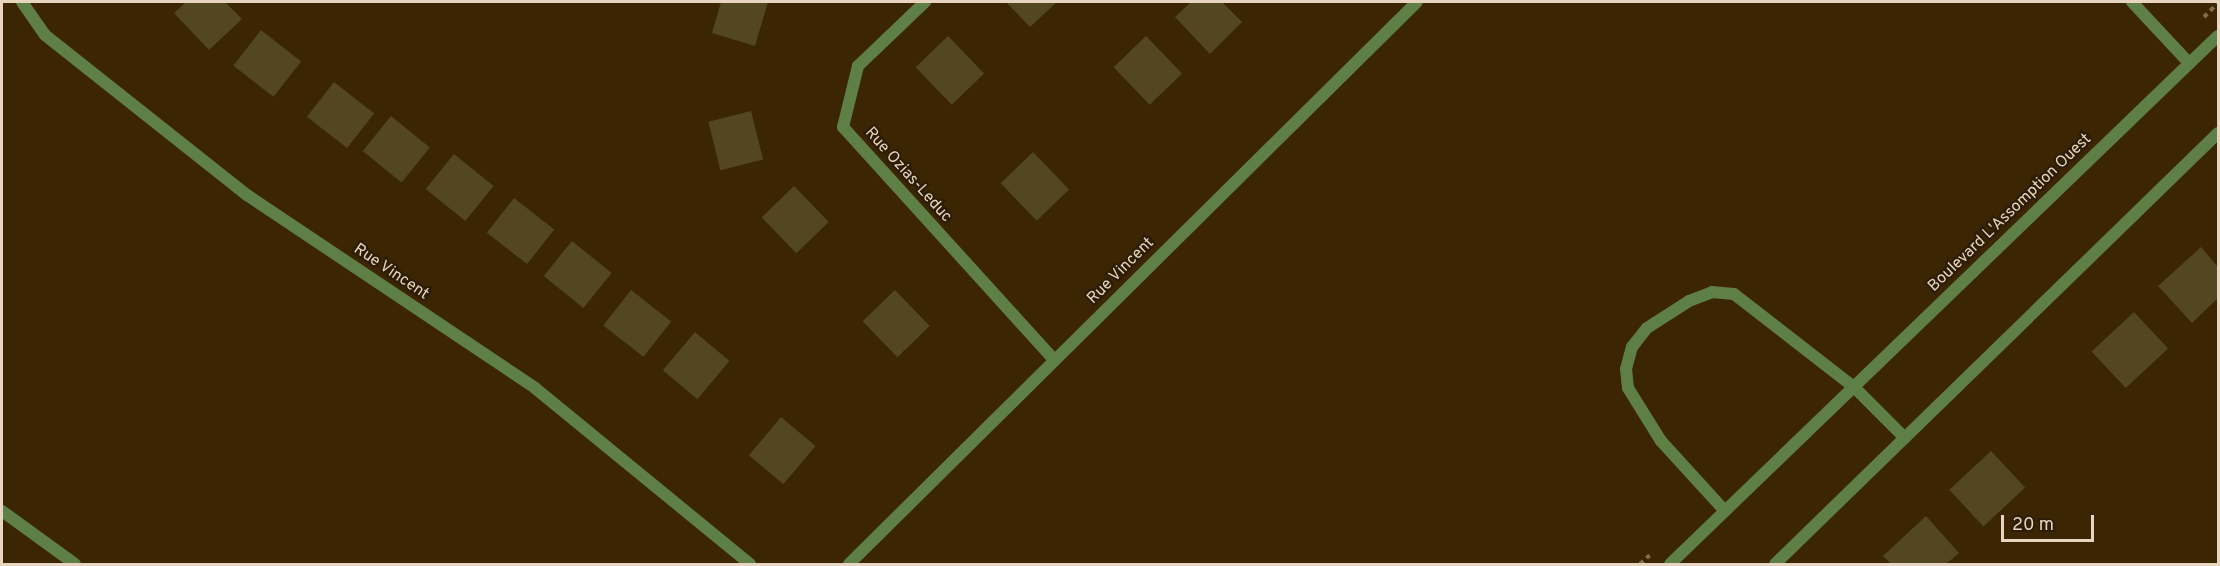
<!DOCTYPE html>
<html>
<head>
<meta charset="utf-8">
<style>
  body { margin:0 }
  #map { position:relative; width:2220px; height:566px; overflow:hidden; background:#3c2502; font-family:Overpass,sans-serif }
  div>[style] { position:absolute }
  .building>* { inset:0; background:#524721; transform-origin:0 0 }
  .path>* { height:4px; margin-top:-2px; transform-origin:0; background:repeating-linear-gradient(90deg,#816b4d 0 4.5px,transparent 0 9px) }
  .minor>* { height:12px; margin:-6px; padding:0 6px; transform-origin:6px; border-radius:6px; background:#5e7f45 }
  .tertiary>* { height:12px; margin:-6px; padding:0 6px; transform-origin:6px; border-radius:6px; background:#5e7f45 }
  span { translate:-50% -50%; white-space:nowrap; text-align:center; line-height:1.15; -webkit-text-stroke:4.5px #2d1d06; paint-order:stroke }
  .street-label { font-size:16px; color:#e8d5bf }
  .frame { position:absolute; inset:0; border:3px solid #e8d5bf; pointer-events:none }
  .scale { position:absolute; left:2001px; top:515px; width:93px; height:27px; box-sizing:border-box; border:3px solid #e8d5bf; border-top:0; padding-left:8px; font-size:18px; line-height:21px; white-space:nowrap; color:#e8d5bf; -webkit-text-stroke:4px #2d1d06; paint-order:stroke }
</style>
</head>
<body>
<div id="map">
  <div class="building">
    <i style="clip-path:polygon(186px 2px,225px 2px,242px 19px,209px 50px,174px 13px)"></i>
    <i style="clip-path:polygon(721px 2px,768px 2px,755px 46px,712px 33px)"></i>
    <i style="clip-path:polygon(1006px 2px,1057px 2px,1030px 27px)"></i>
    <i style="clip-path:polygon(1191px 2px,1222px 2px,1242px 22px,1210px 54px,1175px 17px)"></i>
    <i style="left:261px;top:30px;width:51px;height:45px;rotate:38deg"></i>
    <i style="left:948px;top:36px;width:52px;height:45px;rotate:46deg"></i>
    <i style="left:1146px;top:36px;width:52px;height:45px;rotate:46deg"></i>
    <i style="left:334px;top:82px;width:51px;height:44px;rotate:38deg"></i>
    <i style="left:751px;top:111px;width:50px;height:44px;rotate:76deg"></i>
    <i style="left:391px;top:116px;width:50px;height:45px;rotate:39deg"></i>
    <i style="left:1033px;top:152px;width:52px;height:45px;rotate:46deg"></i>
    <i style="left:454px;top:154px;width:51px;height:45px;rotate:39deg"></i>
    <i style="left:794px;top:186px;width:50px;height:45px;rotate:46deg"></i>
    <i style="left:514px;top:198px;width:51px;height:44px;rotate:38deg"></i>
    <i style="left:572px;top:241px;width:51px;height:45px;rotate:39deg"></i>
    <i style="clip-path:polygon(2201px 247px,2218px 267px,2218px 298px,2192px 323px,2158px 286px)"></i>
    <i style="left:631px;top:290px;width:51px;height:45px;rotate:38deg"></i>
    <i style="left:895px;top:290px;width:50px;height:45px;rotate:46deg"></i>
    <i style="left:2134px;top:312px;width:50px;height:58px;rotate:47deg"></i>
    <i style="left:695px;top:332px;width:45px;height:50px;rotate:40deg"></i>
    <i style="left:781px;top:417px;width:45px;height:50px;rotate:40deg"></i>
    <i style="left:1991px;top:451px;width:50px;height:57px;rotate:47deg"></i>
    <i style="clip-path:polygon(1926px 516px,1959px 553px,1946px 564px,1891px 564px,1883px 556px)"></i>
  </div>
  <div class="path">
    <i style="left:2204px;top:17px;width:20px;rotate:-45deg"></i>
    <i style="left:1640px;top:564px;width:13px;rotate:-42deg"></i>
  </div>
  <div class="minor">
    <i style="left:22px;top:2px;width:40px;rotate:55.1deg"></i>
    <i style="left:45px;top:35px;width:258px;rotate:38.4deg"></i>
    <i style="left:247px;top:195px;width:347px;rotate:33.8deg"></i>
    <i style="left:535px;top:388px;width:278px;rotate:39.3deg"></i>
    <i style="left:925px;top:2px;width:93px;rotate:136.3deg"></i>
    <i style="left:858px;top:66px;width:63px;rotate:103.8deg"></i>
    <i style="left:843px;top:127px;width:314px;rotate:47.8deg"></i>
    <i style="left:2132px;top:2px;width:83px;rotate:46.9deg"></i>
    <i style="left:2px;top:511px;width:90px;rotate:36deg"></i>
    <i style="left:1725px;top:511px;width:95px;rotate:-132.4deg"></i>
    <i style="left:1661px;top:441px;width:62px;rotate:-121.9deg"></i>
    <i style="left:1628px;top:388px;width:19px;rotate:-96deg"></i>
    <i style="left:1626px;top:369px;width:23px;rotate:-75deg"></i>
    <i style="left:1632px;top:347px;width:24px;rotate:-52deg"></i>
    <i style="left:1647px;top:328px;width:50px;rotate:-32.7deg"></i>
    <i style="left:1689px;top:301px;width:25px;rotate:-21deg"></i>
    <i style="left:1712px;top:292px;width:22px;rotate:5deg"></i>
    <i style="left:1734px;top:294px;width:152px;rotate:37.8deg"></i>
    <i style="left:1854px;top:387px;width:72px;rotate:45deg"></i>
    <i style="left:849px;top:564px;width:799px;rotate:-44.7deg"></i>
  </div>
  <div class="tertiary">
    <i style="left:1670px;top:564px;width:761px;rotate:-43.94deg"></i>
    <i style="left:1775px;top:564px;width:618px;rotate:-44.21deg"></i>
  </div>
  <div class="street-label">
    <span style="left:908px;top:175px;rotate:48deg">Rue Ozias-Leduc</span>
    <span style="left:2010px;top:213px;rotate:-44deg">Boulevard L'Assomption Ouest</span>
    <span style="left:1121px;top:271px;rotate:-45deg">Rue Vincent</span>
    <span style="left:391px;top:272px;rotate:34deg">Rue Vincent</span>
  </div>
  <div class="frame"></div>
  <div class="scale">20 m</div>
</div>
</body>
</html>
